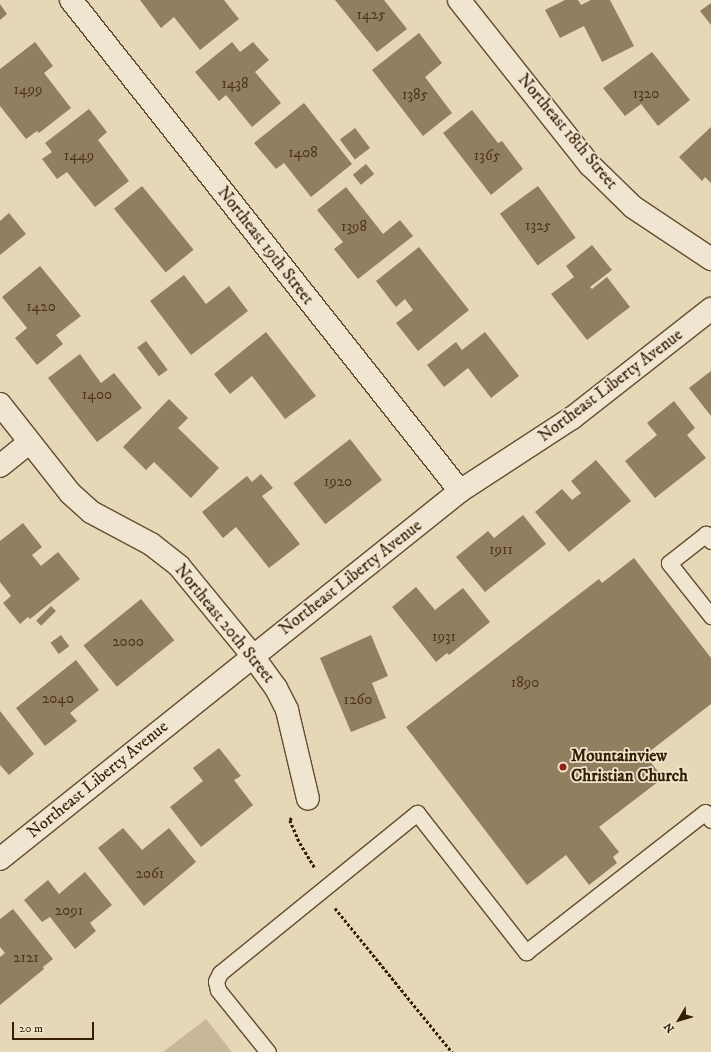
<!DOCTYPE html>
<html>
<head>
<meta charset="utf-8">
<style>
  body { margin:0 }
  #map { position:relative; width:711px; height:1052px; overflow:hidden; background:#e6d7b6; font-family:"IM FELL DW Pica",serif }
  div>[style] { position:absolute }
  .green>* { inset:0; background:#c8b898 }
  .building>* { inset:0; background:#927f60; transform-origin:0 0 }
  .path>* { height:2.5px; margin-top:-1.25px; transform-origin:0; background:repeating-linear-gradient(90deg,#361f03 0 3px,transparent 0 5px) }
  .roads { filter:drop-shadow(1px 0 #624d30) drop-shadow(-1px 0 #624d30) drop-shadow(0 1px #624d30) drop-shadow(0 -1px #624d30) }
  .lane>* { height:15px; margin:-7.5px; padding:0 7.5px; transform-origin:7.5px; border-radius:7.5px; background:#efe5d0 }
  .street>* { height:22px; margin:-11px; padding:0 11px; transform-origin:11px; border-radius:11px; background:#efe5d0 }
  .dots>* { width:11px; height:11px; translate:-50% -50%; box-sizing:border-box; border:2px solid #efe5d0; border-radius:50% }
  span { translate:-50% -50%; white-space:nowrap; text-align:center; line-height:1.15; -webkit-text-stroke:3.5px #efe5d0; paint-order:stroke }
  .number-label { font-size:15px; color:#4d371a }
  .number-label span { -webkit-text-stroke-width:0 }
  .street-label { font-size:17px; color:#361f03 }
  .poi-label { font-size:17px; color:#361f03; font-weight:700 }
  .left { translate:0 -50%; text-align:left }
  .north { position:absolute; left:659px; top:1000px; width:40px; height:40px; -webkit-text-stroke:3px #efe5d0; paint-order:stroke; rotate:232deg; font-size:11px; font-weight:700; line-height:16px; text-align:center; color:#361f03 }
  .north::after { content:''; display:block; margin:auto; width:14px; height:18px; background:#361f03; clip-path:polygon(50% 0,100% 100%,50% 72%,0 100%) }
  .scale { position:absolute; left:12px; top:1022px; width:82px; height:18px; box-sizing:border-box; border:2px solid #361f03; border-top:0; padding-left:5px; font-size:12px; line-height:14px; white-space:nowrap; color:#361f03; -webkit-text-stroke:3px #efe5d0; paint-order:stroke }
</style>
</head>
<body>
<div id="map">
  <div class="green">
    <i style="clip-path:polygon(206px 1019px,232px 1052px,163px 1052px)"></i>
  </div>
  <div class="building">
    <i style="clip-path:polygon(140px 0,224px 0,239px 19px,200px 50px,174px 17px,161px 28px)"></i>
    <i style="clip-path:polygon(335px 0,384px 0,407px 29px,377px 52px)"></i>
    <i style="clip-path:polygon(565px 0,578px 0,581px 5px,591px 0,610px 0,634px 46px,602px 62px,584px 26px,560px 38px,545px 10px)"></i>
    <i style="clip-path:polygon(711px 3px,711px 25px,700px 11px)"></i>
    <i style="clip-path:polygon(0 4px,7px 14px,0 20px)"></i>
    <i style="clip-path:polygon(419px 33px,442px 63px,425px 77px,452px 113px,423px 136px,372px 70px)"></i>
    <i style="clip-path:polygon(35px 42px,53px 66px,44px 73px,71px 108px,39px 133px,37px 131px,26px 139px,0 106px,0 69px)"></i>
    <i style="clip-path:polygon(232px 42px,240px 52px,253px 42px,269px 60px,255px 72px,281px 103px,252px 127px,226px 95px,219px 101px,195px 72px)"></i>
    <i style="clip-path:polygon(652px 52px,690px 100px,658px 126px,641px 104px,625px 116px,603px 88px)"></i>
    <i style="clip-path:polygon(304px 103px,352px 164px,311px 197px,284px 163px,276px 169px,254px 143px)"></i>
    <i style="clip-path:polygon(89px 109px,107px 132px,98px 140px,129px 181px,95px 207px,67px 172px,57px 179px,42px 159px,52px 152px,45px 143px)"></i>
    <i style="clip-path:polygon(472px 110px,498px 143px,502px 141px,523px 169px,491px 195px,443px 133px)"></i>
    <i style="clip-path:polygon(711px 127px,711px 183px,705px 177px,702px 181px,679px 157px)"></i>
    <i style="left:355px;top:128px;width:25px;height:19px;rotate:53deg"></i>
    <i style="left:366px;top:164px;width:13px;height:17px;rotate:51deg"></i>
    <i style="left:142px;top:186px;width:82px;height:36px;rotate:51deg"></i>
    <i style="left:538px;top:186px;width:64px;height:47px;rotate:54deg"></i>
    <i style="clip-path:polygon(346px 187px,383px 234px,400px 220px,413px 236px,358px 279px,334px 249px,343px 242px,317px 210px)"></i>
    <i style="clip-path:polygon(9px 213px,26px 234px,0 255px,0 221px)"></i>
    <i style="clip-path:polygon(592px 245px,612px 270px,590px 287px,592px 289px,607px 277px,630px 307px,587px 340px,551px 294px,574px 277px,566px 266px)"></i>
    <i style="clip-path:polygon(419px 247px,469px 310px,418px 351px,396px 323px,413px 310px,405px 299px,396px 307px,376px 281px)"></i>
    <i style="clip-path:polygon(40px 266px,81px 316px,56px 335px,63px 344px,37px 365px,15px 338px,27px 328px,2px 297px)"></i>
    <i style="clip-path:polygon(184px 275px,206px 304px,229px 286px,248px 311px,191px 355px,150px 301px)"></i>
    <i style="clip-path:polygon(266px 332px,316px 396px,285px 419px,252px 376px,230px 394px,214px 374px)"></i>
    <i style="clip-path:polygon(485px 332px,519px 376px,491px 398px,468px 368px,444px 387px,427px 365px,456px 342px,462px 350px)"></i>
    <i style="left:146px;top:341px;width:36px;height:11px;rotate:53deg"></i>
    <i style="clip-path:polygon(80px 354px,101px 383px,114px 373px,142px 408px,97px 442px,48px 378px)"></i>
    <i style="clip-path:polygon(711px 371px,711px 416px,689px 388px)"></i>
    <i style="clip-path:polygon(169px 399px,188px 418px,178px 428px,219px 468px,191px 498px,154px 462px,146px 470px,123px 447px)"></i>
    <i style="clip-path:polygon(674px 401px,695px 428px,687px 435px,706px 458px,655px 498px,625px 461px,657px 435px,647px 423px)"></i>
    <i style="left:350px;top:439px;width:52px;height:72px;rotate:52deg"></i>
    <i style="clip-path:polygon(596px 460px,631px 501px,569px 552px,535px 512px,562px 489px,572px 500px,581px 493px,571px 481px)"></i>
    <i style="clip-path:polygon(261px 474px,273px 488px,262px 496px,300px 544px,269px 568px,236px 527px,223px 538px,202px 512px,247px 476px,252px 482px)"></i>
    <i style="clip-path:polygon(523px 515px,546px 544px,485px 592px,456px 557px,488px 531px,494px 538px)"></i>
    <i style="clip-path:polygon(23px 523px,42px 547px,32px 555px,41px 566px,58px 552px,80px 579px,30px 619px,28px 617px,20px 624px,3px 603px,11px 596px,0 582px,0 541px)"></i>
    <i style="clip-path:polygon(634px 558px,711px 658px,711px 704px,645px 755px,663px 778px,599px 827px,619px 852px,613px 857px,617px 863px,589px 885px,566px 855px,527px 885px,406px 727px,599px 579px,602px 583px)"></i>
    <i style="clip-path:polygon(416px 587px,435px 610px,463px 588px,490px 622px,449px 655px,447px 653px,436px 662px,392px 607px)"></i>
    <i style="left:141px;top:599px;width:53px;height:74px;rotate:51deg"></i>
    <i style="left:51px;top:606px;width:7px;height:21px;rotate:45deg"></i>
    <i style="left:61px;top:635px;width:14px;height:13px;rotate:54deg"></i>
    <i style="clip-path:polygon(371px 635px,388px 676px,372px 683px,386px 718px,351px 732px,320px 658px)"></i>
    <i style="clip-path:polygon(76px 660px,99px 690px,70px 713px,77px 721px,45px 746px,16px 708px)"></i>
    <i style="clip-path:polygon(0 711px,34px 754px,9px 775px,0 765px)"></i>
    <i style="clip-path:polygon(219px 748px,241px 776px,234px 780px,253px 805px,201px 847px,170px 807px,203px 781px,193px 768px)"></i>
    <i style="clip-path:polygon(123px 828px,142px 850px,169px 828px,196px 862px,144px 906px,98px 848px)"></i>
    <i style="clip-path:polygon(85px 872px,112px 905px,90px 923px,96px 931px,75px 949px,50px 917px,42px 922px,24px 900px,48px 880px,59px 894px)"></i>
    <i style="clip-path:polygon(13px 909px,53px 959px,43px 967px,44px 969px,0 1005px,0 957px,5px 953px,0 947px,0 919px)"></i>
  </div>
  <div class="path">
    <i style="left:292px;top:818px;width:3px;rotate:135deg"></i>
    <i style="left:290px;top:820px;width:25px;rotate:67deg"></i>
    <i style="left:300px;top:843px;width:29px;rotate:59deg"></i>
    <i style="left:335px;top:908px;width:186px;rotate:50.9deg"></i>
  </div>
  <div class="roads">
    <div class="lane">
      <i style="left:711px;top:541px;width:9px;rotate:-126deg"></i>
      <i style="left:706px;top:534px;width:47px;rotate:141.9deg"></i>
      <i style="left:669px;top:563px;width:68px;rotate:51.6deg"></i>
      <i style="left:268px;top:1052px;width:80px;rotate:-128.9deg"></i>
      <i style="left:218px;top:990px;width:9px;rotate:-103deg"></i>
      <i style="left:216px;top:981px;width:9px;rotate:-63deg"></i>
      <i style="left:220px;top:973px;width:254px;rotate:-39.1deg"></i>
      <i style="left:417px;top:813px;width:177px;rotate:51.9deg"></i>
      <i style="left:526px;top:952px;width:227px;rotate:-38deg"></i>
      <i style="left:705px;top:812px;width:10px;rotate:53deg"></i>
    </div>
    <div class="street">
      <i style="left:71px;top:0;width:626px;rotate:51.61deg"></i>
      <i style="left:459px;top:0;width:211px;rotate:51.6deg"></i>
      <i style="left:590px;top:165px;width:60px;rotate:44.3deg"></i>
      <i style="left:633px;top:207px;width:94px;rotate:33.7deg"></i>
      <i style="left:0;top:404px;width:113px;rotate:51.8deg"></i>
      <i style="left:70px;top:493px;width:28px;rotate:42deg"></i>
      <i style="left:91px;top:512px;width:68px;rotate:28.1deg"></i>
      <i style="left:151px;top:544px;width:36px;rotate:38deg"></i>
      <i style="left:179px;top:566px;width:115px;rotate:50.6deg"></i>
      <i style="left:252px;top:655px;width:41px;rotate:54deg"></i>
      <i style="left:276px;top:688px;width:25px;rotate:63deg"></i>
      <i style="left:287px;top:710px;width:91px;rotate:76.7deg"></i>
      <i style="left:0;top:466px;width:38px;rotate:-39deg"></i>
      <i style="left:0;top:859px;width:589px;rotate:-38.66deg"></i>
      <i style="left:460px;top:491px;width:134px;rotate:-33.1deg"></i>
      <i style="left:572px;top:418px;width:177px;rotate:-38.1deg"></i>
    </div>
  </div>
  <div class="dots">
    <i style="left:563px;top:767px;background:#8f2418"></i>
  </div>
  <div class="number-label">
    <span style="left:371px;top:15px">1425</span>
    <span style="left:235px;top:84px">1438</span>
    <span style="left:28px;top:90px">1499</span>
    <span style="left:646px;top:94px">1320</span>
    <span style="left:415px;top:95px">1385</span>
    <span style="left:303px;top:153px">1408</span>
    <span style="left:79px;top:156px">1449</span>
    <span style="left:487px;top:156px">1365</span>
    <span style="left:538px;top:226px">1325</span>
    <span style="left:354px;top:227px">1398</span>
    <span style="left:41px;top:307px">1420</span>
    <span style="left:97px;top:395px">1400</span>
    <span style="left:338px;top:482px">1920</span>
    <span style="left:501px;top:550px">1911</span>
    <span style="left:444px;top:637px">1931</span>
    <span style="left:128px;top:642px">2000</span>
    <span style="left:525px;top:683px">1890</span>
    <span style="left:58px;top:699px">2040</span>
    <span style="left:358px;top:700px">1260</span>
    <span style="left:150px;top:874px">2061</span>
    <span style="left:69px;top:911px">2091</span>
    <span style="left:26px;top:958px">2121</span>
  </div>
  <div class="street-label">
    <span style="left:567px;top:132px;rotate:50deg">Northeast 18th Street</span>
    <span style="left:265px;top:246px;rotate:52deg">Northeast 19th Street</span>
    <span style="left:611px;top:386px;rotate:-37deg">Northeast Liberty Avenue</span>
    <span style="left:351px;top:578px;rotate:-38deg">Northeast Liberty Avenue</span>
    <span style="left:224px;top:624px;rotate:51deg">Northeast 20th Street</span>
    <span style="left:98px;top:780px;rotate:-39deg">Northeast Liberty Avenue</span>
  </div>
  <div class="poi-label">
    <span class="left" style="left:571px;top:767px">Mountainview<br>Christian Church</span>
  </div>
  <div class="north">N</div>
  <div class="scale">20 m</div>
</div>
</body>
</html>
